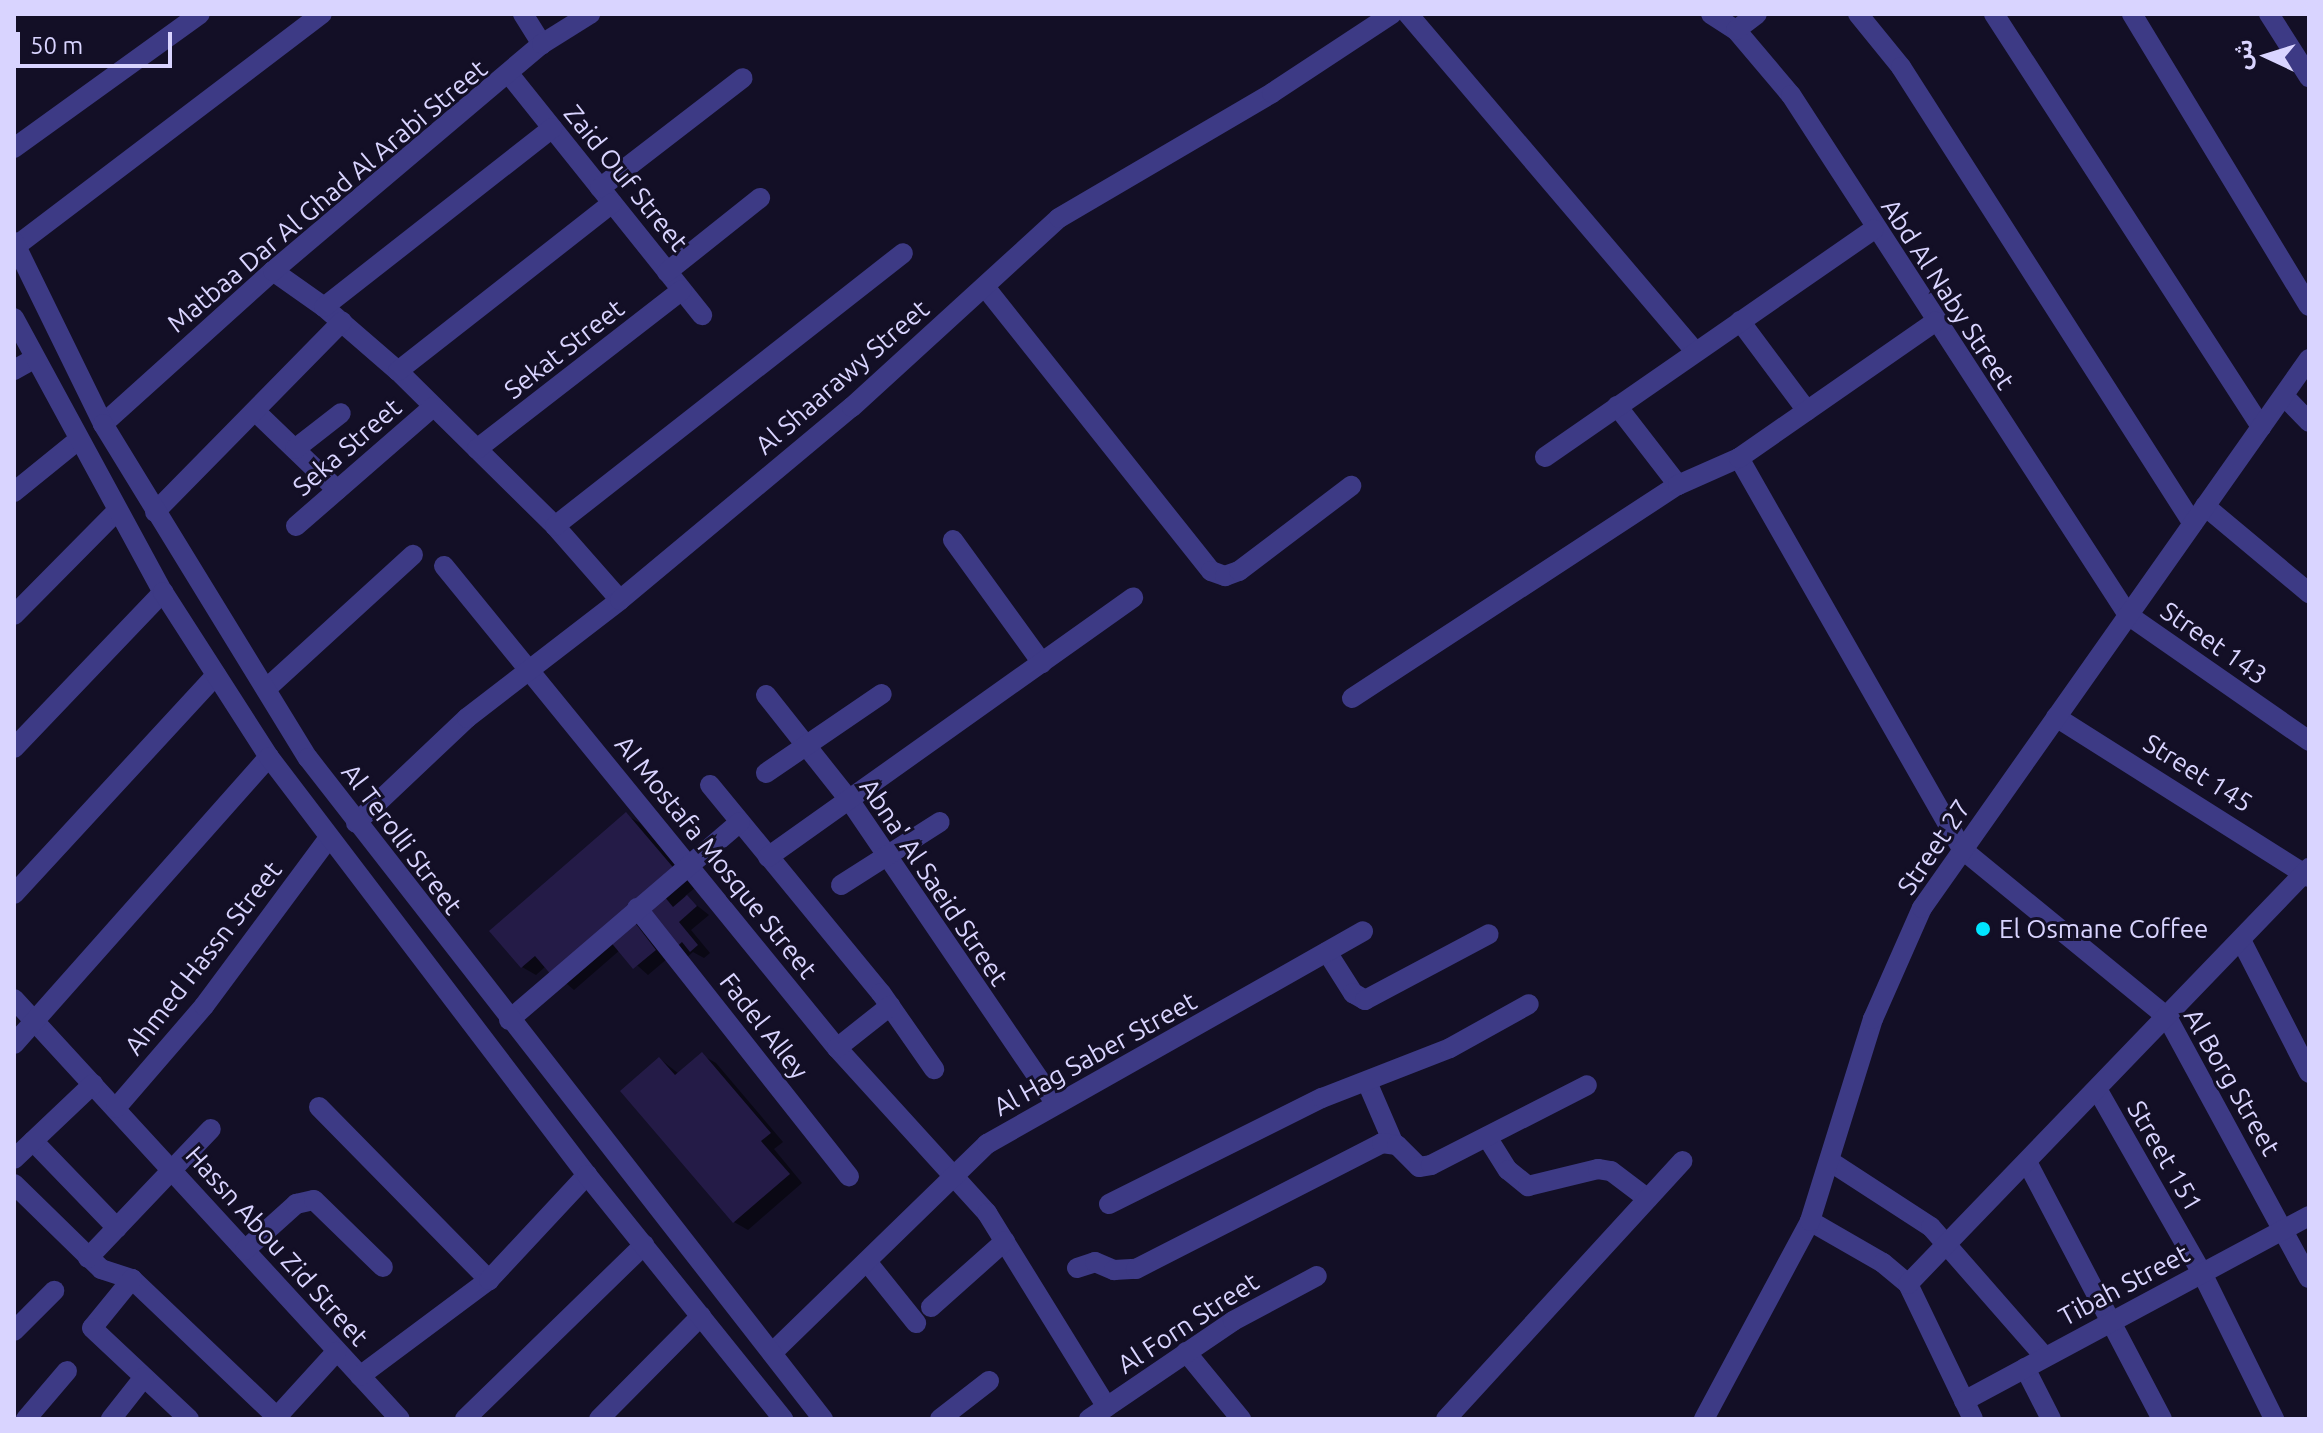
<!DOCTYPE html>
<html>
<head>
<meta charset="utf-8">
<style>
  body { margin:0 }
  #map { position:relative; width:2323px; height:1433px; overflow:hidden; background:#130f26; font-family:Ubuntu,"Noto Sans Arabic",sans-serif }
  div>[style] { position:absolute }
  .shadow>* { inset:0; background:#0007 }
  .building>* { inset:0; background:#241b47 }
  .minor>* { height:20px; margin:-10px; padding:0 10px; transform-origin:10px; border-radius:10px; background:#3d3a85 }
  .tertiary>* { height:20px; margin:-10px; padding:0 10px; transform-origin:10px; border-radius:10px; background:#3d3a85 }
  .dots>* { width:22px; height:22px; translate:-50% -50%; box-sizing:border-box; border:4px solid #130f26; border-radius:50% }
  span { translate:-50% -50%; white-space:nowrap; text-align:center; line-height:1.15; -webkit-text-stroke:6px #130f26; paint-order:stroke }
  .street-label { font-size:26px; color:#d9d4ff }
  .poi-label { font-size:26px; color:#d9d4ff }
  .left { translate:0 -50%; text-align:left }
  .frame { position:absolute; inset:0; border:16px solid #d9d4ff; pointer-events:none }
  .north { position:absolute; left:2227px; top:16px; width:80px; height:80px; -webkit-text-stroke:6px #130f26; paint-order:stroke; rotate:274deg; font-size:22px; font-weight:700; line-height:32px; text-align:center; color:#d9d4ff }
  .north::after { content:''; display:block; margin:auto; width:28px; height:36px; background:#d9d4ff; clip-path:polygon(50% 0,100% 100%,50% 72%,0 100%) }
  .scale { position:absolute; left:16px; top:32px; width:156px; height:36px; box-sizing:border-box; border:4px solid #d9d4ff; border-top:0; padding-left:10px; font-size:24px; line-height:28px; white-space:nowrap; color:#d9d4ff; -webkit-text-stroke:6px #130f26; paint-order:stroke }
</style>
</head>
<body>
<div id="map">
  <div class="shadow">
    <i style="clip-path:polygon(626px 815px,640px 823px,695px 888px,685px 896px,709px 915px,691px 930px,710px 953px,704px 958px,693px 952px,686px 958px,668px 958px,648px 975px,620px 950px,574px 990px,546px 966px,536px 975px,522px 967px)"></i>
    <i style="clip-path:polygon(702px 1055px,716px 1063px,783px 1142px,774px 1149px,802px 1183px,748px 1230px,734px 1222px,660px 1059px,679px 1074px)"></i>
  </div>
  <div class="building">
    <i style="clip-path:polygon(626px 812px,683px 879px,664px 896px,673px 907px,687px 895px,697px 906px,679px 922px,698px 945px,690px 952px,682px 942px,672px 951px,633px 920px,656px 950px,633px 969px,609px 940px,559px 984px,535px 956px,521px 968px,489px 931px)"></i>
    <i style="clip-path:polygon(702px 1052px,771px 1133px,761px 1141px,790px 1174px,733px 1223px,620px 1091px,659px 1057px,675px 1075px)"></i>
  </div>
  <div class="minor">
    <i style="left:523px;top:14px;width:36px;rotate:58deg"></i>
    <i style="left:1408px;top:14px;width:443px;rotate:49.6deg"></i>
    <i style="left:1711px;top:14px;width:30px;rotate:33deg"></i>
    <i style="left:1736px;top:30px;width:85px;rotate:49.8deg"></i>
    <i style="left:1791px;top:95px;width:620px;rotate:57.05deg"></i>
    <i style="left:2128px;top:615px;width:221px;rotate:34.8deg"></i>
    <i style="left:1858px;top:14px;width:68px;rotate:50.9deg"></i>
    <i style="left:1901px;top:67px;width:542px;rotate:57.42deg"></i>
    <i style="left:1994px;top:14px;width:492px;rotate:57.1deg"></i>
    <i style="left:2132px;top:14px;width:341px;rotate:58.8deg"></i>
    <i style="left:2269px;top:14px;width:75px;rotate:57.6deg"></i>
    <i style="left:1736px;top:30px;width:26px;rotate:-37deg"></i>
    <i style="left:509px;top:74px;width:309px;rotate:51.3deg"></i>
    <i style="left:14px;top:148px;width:229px;rotate:-35.8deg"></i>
    <i style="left:600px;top:188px;width:180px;rotate:-37.6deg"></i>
    <i style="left:16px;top:246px;width:384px;rotate:-37.2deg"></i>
    <i style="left:273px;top:271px;width:62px;rotate:35.2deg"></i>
    <i style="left:324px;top:307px;width:98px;rotate:40.9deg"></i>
    <i style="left:398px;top:371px;width:221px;rotate:44.6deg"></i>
    <i style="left:555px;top:526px;width:98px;rotate:48.7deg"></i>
    <i style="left:667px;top:272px;width:119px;rotate:-38.5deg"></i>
    <i style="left:985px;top:287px;width:363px;rotate:51.5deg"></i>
    <i style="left:1211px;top:571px;width:15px;rotate:20deg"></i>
    <i style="left:1225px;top:576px;width:15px;rotate:-20deg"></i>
    <i style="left:1239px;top:571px;width:141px;rotate:-37.2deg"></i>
    <i style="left:324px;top:307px;width:290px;rotate:-38.1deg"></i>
    <i style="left:1740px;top:321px;width:112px;rotate:53.3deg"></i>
    <i style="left:14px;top:370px;width:23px;rotate:-29deg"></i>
    <i style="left:398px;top:371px;width:272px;rotate:-38.1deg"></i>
    <i style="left:2284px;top:396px;width:36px;rotate:46deg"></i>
    <i style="left:1617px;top:406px;width:100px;rotate:52.3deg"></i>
    <i style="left:255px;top:411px;width:114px;rotate:43.9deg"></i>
    <i style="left:103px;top:424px;width:229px;rotate:-42deg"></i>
    <i style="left:273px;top:271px;width:352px;rotate:-40.2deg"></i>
    <i style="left:542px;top:44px;width:57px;rotate:-32deg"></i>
    <i style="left:295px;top:449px;width:58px;rotate:-38deg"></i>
    <i style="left:477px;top:449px;width:259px;rotate:-37.8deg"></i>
    <i style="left:1545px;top:457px;width:400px;rotate:-34.7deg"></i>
    <i style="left:1739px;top:458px;width:451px;rotate:60.3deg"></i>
    <i style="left:1963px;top:850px;width:264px;rotate:39.3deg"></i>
    <i style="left:2167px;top:1017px;width:297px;rotate:61.5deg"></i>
    <i style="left:14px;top:492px;width:81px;rotate:-39deg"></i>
    <i style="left:2205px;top:506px;width:136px;rotate:39.9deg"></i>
    <i style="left:155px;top:512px;width:267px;rotate:-45.5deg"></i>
    <i style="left:296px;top:526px;width:181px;rotate:-41deg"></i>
    <i style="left:555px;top:526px;width:442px;rotate:-38.1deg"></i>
    <i style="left:953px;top:540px;width:152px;rotate:54.1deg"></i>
    <i style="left:444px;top:566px;width:622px;rotate:50.81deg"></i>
    <i style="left:837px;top:1048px;width:223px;rotate:47.7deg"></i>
    <i style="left:987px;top:1213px;width:228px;rotate:58.3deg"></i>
    <i style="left:14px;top:615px;width:146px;rotate:-45.3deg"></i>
    <i style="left:266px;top:689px;width:199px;rotate:-42.4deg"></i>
    <i style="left:766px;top:695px;width:135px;rotate:51.6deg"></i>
    <i style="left:850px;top:801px;width:363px;rotate:55.8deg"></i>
    <i style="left:1352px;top:698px;width:389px;rotate:-33.2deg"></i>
    <i style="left:1678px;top:485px;width:67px;rotate:-23.9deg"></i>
    <i style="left:1739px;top:458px;width:239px;rotate:-34.8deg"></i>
    <i style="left:2056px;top:717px;width:299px;rotate:32.3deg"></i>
    <i style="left:14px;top:748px;width:216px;rotate:-46.3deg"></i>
    <i style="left:766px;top:773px;width:140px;rotate:-34.3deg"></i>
    <i style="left:710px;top:785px;width:269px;rotate:50.6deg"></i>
    <i style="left:881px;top:993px;width:93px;rotate:55.1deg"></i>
    <i style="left:356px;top:823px;width:153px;rotate:-43.4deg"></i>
    <i style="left:467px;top:718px;width:193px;rotate:-37.6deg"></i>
    <i style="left:620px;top:600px;width:302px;rotate:-39.8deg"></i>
    <i style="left:852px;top:407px;width:280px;rotate:-42.4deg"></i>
    <i style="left:1059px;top:218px;width:247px;rotate:-30.4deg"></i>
    <i style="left:1272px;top:93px;width:144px;rotate:-33.4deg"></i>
    <i style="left:768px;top:857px;width:448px;rotate:-35.4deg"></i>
    <i style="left:841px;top:885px;width:117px;rotate:-32.5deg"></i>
    <i style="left:14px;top:894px;width:298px;rotate:-47.3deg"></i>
    <i style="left:637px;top:908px;width:342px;rotate:51.7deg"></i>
    <i style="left:2241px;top:940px;width:149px;rotate:62.9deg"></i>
    <i style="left:1327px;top:952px;width:49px;rotate:57.6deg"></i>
    <i style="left:1353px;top:993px;width:14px;rotate:30deg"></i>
    <i style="left:1365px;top:1000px;width:140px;rotate:-28deg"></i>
    <i style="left:14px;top:999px;width:570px;rotate:47.42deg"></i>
    <i style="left:509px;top:1020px;width:304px;rotate:-40.6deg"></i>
    <i style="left:14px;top:1044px;width:384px;rotate:-48.4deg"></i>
    <i style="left:837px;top:1048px;width:68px;rotate:-38.4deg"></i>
    <i style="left:1367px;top:1082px;width:65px;rotate:66.6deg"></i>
    <i style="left:2097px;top:1089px;width:212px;rotate:60.3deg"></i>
    <i style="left:2202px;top:1273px;width:163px;rotate:63.7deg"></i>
    <i style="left:319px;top:1107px;width:243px;rotate:45.5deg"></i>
    <i style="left:116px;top:1108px;width:135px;rotate:-49.2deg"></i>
    <i style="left:204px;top:1006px;width:208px;rotate:-53.4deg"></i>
    <i style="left:1487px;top:1137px;width:39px;rotate:58deg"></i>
    <i style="left:1508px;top:1170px;width:26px;rotate:39deg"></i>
    <i style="left:1528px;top:1186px;width:72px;rotate:-13.7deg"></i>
    <i style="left:1598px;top:1169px;width:13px;rotate:9deg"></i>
    <i style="left:1611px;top:1171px;width:46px;rotate:37.1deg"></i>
    <i style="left:33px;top:1141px;width:121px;rotate:46deg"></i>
    <i style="left:14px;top:1159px;width:109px;rotate:-43.5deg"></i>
    <i style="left:1831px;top:1162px;width:119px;rotate:33deg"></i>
    <i style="left:1931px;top:1227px;width:173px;rotate:48.8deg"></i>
    <i style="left:2027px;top:1162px;width:290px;rotate:62.3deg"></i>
    <i style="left:14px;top:1184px;width:122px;rotate:44.3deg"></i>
    <i style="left:101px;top:1269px;width:33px;rotate:18deg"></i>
    <i style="left:132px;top:1279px;width:200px;rotate:43.6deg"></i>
    <i style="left:1109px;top:1204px;width:238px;rotate:-26.5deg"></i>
    <i style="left:1322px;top:1098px;width:137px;rotate:-21.3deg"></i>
    <i style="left:1450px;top:1048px;width:90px;rotate:-29.1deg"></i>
    <i style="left:1810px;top:1221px;width:84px;rotate:29.9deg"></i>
    <i style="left:1883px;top:1263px;width:33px;rotate:40deg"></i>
    <i style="left:1908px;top:1284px;width:150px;rotate:64.3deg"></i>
    <i style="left:245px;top:1250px;width:69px;rotate:-42deg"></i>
    <i style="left:296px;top:1204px;width:18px;rotate:-13deg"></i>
    <i style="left:314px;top:1200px;width:96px;rotate:44.2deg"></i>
    <i style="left:88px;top:1258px;width:178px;rotate:-46.4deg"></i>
    <i style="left:868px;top:1263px;width:77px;rotate:51.3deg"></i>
    <i style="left:1077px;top:1268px;width:19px;rotate:-18deg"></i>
    <i style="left:1095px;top:1262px;width:21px;rotate:23deg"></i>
    <i style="left:1114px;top:1270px;width:22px;rotate:-3deg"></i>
    <i style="left:1136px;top:1269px;width:276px;rotate:-27.1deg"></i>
    <i style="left:1382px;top:1143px;width:15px;rotate:8deg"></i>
    <i style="left:1397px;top:1145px;width:31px;rotate:45deg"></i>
    <i style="left:1419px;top:1167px;width:12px;rotate:-9deg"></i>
    <i style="left:1431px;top:1165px;width:175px;rotate:-27.1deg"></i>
    <i style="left:132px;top:1279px;width:63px;rotate:129.2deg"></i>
    <i style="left:92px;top:1328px;width:133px;rotate:43.2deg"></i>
    <i style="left:1908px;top:1284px;width:578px;rotate:-46.05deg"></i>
    <i style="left:931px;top:1307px;width:99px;rotate:-41.7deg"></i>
    <i style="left:14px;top:1331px;width:57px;rotate:-45deg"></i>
    <i style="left:1186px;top:1352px;width:87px;rotate:50.6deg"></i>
    <i style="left:772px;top:1353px;width:300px;rotate:-44.2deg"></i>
    <i style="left:987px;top:1144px;width:432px;rotate:-29.5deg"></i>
    <i style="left:2025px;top:1368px;width:57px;rotate:63deg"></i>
    <i style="left:360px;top:1376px;width:161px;rotate:-36.7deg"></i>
    <i style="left:489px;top:1280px;width:144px;rotate:-47deg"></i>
    <i style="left:1964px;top:1401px;width:391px;rotate:-28.2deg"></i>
    <i style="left:26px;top:1419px;width:63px;rotate:-49.5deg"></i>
    <i style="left:111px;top:1419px;width:53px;rotate:-51.8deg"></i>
    <i style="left:275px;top:1419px;width:91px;rotate:-47.7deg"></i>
    <i style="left:465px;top:1419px;width:250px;rotate:-44.2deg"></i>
    <i style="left:599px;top:1419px;width:145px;rotate:-45.3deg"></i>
    <i style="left:940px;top:1419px;width:62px;rotate:-37.8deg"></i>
    <i style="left:1089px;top:1419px;width:174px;rotate:-34.2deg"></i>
    <i style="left:1233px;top:1321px;width:95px;rotate:-28.2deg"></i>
    <i style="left:1446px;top:1419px;width:350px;rotate:-47.5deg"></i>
  </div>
  <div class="tertiary">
    <i style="left:14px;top:242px;width:203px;rotate:63.9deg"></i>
    <i style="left:103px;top:424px;width:392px;rotate:58.5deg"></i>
    <i style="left:308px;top:758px;width:838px;rotate:52.08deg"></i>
    <i style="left:14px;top:318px;width:312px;rotate:61.5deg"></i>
    <i style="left:163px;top:592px;width:196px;rotate:57.3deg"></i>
    <i style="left:269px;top:757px;width:525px;rotate:52.74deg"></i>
    <i style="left:587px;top:1175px;width:313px;rotate:51.2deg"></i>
    <i style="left:1704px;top:1419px;width:225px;rotate:-61.8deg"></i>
    <i style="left:1810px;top:1221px;width:212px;rotate:-72.7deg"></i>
    <i style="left:1873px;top:1019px;width:121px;rotate:-66.2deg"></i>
    <i style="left:1922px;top:908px;width:672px;rotate:-54.82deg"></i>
  </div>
  <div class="dots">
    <i style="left:1983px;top:929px;background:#00e5ff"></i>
  </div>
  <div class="street-label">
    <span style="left:626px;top:178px;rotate:51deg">Zaid Ouf Street</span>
    <span style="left:327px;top:196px;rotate:-40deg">Matbaa Dar Al Ghad Al Arabi Street</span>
    <span style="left:1948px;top:294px;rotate:57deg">Abd Al Naby Street</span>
    <span style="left:564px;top:349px;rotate:-38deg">Sekat Street</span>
    <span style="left:842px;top:377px;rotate:-41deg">Al Shaarawy Street</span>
    <span style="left:347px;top:447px;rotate:-41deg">Seka Street</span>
    <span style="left:2214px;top:643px;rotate:35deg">Street 143</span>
    <span style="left:2198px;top:773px;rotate:32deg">Street 145</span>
    <span style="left:402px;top:839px;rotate:53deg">Al Terolli Street</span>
    <span style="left:1934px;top:847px;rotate:-56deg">Street 27</span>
    <span style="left:716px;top:857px;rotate:51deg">Al Mostafa Mosque Street</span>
    <span style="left:934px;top:882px;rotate:56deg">Abna' Al Saeid Street</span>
    <span style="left:203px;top:958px;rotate:-52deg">Ahmed Hassn Street</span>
    <span style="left:764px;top:1026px;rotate:52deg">Fadel Alley</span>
    <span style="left:1095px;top:1054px;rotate:-29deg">Al Hag Saber Street</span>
    <span style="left:2232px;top:1082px;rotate:60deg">Al Borg Street</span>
    <span style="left:2165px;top:1156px;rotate:60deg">Street 151</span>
    <span style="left:277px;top:1246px;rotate:48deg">Hassn Abou Zid Street</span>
    <span style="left:2124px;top:1285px;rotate:-28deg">Tibah Street</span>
    <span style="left:1188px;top:1323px;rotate:-33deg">Al Forn Street</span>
  </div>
  <div class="poi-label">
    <span class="left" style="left:1999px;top:929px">El Osmane Coffee</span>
  </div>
  <div class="frame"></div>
  <div class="north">ش</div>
  <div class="scale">50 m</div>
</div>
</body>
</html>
